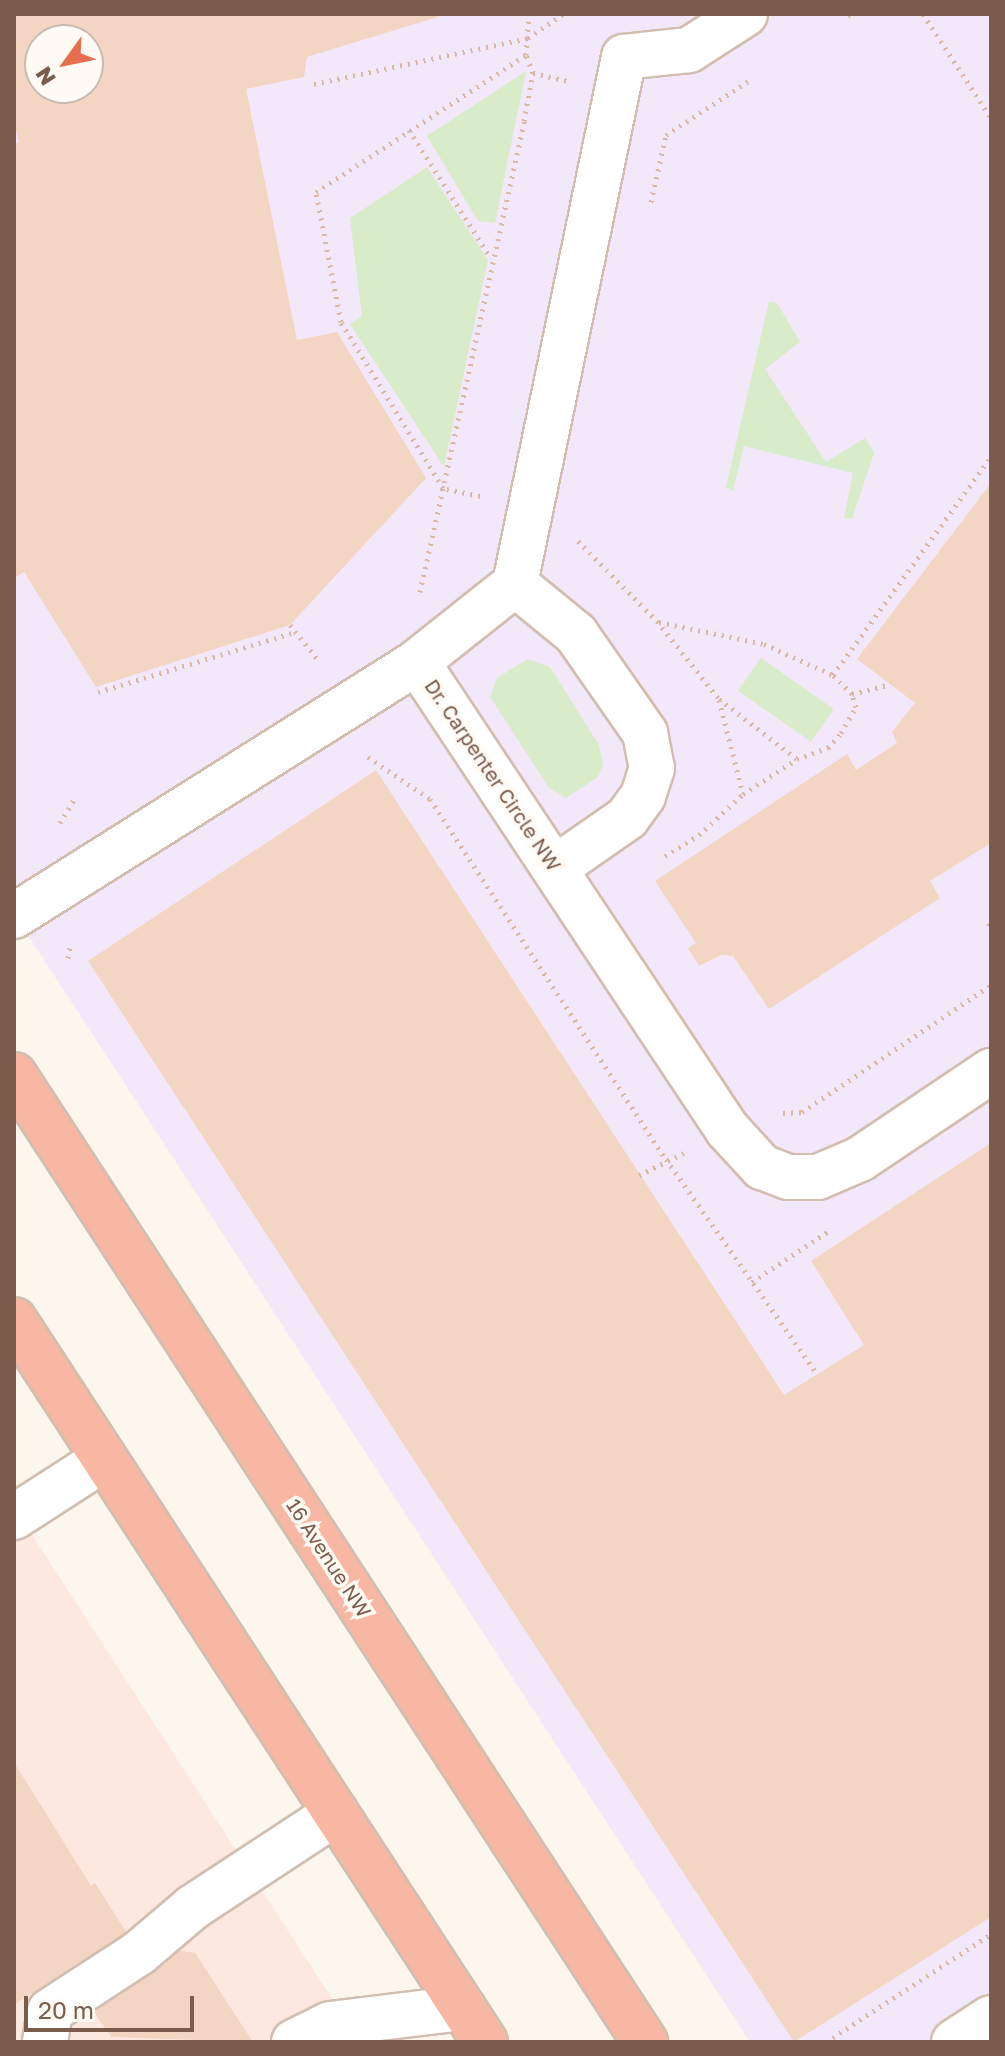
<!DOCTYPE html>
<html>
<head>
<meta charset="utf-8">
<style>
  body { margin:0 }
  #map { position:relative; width:1005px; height:2056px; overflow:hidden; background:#fdf6ec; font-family:"Golos Text",sans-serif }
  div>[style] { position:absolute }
  .commercial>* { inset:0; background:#fde8e0 }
  .education>* { inset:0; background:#f3e8fa }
  .green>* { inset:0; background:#d8ecc9; transform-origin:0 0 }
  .building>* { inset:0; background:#f3d5c3 }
  .path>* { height:5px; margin-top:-2.5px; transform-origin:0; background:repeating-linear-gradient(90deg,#d9b8a5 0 2px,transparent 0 8px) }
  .roads { filter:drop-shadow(2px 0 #d1beb0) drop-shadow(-2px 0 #d1beb0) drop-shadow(0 2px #d1beb0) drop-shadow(0 -2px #d1beb0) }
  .minor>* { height:44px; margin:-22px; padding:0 22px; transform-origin:22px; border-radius:22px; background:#fff }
  .highway>* { height:44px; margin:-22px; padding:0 22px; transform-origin:22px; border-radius:22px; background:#f7b7a3 }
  span { translate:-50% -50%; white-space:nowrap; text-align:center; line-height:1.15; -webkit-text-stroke:7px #fffaf3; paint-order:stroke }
  .street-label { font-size:20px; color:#7a5c4d }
  .frame { position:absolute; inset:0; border:16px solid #7a5c4d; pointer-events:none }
  .north { position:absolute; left:24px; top:24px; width:80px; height:80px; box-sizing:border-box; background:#fffaf3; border:2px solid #cabbb1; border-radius:50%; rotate:237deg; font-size:22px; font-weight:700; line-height:32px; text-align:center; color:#7a5c4d }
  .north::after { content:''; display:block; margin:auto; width:28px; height:36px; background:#e76f51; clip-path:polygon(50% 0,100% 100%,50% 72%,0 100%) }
  .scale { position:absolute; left:24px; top:1996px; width:170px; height:36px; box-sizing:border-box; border:4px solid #7a5c4d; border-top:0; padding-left:10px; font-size:24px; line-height:28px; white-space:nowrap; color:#7a5c4d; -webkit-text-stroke:6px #fffaf3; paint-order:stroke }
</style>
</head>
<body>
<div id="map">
  <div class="commercial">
    <i style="clip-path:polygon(14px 1507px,360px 2042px,14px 2042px)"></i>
  </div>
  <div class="education">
    <i style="clip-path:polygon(evenodd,14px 14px,991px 14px,991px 2042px,750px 2042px,14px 914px,14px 14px,40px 40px,88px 40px,88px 88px,40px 88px,40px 40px)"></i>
  </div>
  <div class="green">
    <i style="clip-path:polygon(526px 71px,495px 223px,478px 221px,427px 136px)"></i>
    <i style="clip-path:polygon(427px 167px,488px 260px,444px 467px,350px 324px,362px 316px,350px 218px)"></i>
    <i style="clip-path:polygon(769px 301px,777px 303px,800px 342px,765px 369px,826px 462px,865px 438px,874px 453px,852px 519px,844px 518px,853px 473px,744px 446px,733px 491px,726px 487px)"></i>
    <i style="left:761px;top:658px;width:89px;height:40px;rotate:35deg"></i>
    <i style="clip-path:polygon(528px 659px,550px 667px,599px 745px,603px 764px,598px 777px,566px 798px,549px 788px,490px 697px,497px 678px)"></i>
  </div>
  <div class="building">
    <i style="clip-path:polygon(evenodd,14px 14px,444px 15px,307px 57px,304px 77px,246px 89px,297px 340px,337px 332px,426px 478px,290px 625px,96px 687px,24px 572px,14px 578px,14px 144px,19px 142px,14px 125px,14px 14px,40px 40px,88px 40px,88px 88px,40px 88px,40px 40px)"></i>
    <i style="clip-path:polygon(991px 483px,991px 843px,930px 881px,940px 898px,769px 1009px,733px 956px,721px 955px,699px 966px,688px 948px,696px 943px,655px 881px,847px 754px,856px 770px,897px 743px,892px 732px,915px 703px,857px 659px)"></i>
    <i style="clip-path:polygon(376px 770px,784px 1395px,864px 1345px,811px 1261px,991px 1143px,991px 1917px,794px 2042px,88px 961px)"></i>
    <i style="clip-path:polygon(14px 1762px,91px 1886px,95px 1883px,130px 1938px,85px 1967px,81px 1961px,14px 2005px)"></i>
    <i style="clip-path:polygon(175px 1950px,195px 1953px,253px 2042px,111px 2037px,94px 2012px,167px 1963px,163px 1956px)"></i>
  </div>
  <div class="path">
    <i style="left:923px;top:14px;width:124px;rotate:56.8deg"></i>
    <i style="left:848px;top:16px;width:4px;rotate:-34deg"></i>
    <i style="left:533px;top:73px;width:35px;rotate:13deg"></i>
    <i style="left:314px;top:84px;width:219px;rotate:-12.1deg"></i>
    <i style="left:528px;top:38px;width:42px;rotate:-34.4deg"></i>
    <i style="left:409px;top:130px;width:152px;rotate:57.4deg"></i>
    <i style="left:651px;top:202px;width:69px;rotate:-77.4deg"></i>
    <i style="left:666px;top:135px;width:100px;rotate:-33.2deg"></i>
    <i style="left:480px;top:496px;width:38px;rotate:-168deg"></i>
    <i style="left:443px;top:488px;width:195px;rotate:-121.6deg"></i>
    <i style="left:341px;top:322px;width:132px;rotate:-100.9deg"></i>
    <i style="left:316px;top:192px;width:251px;rotate:-33.1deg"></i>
    <i style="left:578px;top:541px;width:112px;rotate:45.4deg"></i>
    <i style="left:657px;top:621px;width:100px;rotate:51.5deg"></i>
    <i style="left:719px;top:699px;width:98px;rotate:37.6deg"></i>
    <i style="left:420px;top:592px;width:482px;rotate:-77.5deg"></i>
    <i style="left:524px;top:121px;width:49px;rotate:-79.4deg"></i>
    <i style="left:533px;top:73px;width:19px;rotate:-111deg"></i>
    <i style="left:526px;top:55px;width:41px;rotate:-85.8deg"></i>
    <i style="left:659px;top:622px;width:107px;rotate:11.8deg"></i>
    <i style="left:764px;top:644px;width:76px;rotate:24.2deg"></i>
    <i style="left:290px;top:625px;width:46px;rotate:51.1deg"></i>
    <i style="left:98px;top:692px;width:206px;rotate:-16.9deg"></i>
    <i style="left:852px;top:694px;width:40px;rotate:-14.4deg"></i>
    <i style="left:719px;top:700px;width:97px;rotate:75.7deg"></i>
    <i style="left:368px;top:757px;width:75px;rotate:34.1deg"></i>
    <i style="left:430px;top:799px;width:430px;rotate:56.8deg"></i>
    <i style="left:666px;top:1159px;width:264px;rotate:54.9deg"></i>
    <i style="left:60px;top:823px;width:27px;rotate:-59deg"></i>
    <i style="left:665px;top:856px;width:40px;rotate:-32deg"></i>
    <i style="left:699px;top:835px;width:60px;rotate:-43deg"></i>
    <i style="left:743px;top:794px;width:64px;rotate:-32.9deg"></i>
    <i style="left:797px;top:759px;width:33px;rotate:-20deg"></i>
    <i style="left:828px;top:748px;width:20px;rotate:-49deg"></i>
    <i style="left:841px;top:733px;width:30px;rotate:-60deg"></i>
    <i style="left:856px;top:707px;width:14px;rotate:-107deg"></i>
    <i style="left:852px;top:694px;width:27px;rotate:-135deg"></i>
    <i style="left:833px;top:675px;width:269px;rotate:-54.1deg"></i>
    <i style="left:988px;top:923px;width:5px;rotate:53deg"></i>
    <i style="left:68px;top:958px;width:15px;rotate:-79deg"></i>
    <i style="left:783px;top:1113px;width:19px;rotate:-3deg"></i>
    <i style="left:802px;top:1112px;width:228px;rotate:-33.9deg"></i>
    <i style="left:639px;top:1175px;width:50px;rotate:-26.1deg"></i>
    <i style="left:752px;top:1282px;width:94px;rotate:-33.7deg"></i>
    <i style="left:826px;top:2042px;width:197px;rotate:-33.2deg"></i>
  </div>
  <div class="roads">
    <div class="minor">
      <i style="left:745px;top:14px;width:67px;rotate:147.3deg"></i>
      <i style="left:689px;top:50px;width:65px;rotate:173.9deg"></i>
      <i style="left:624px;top:57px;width:538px;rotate:101.69deg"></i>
      <i style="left:515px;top:584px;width:125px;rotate:141.5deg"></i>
      <i style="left:417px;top:662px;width:561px;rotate:56.42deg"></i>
      <i style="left:727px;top:1129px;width:52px;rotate:47.4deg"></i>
      <i style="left:762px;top:1167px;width:28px;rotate:21deg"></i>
      <i style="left:788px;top:1177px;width:30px"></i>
      <i style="left:818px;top:1177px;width:46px;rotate:-23.2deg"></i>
      <i style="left:860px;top:1159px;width:158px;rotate:-33.9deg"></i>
      <i style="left:515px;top:584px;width:79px;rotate:39.3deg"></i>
      <i style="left:576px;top:634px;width:121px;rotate:55.1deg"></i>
      <i style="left:645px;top:733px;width:36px;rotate:79deg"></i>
      <i style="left:652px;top:768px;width:29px;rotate:108deg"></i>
      <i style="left:643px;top:796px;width:27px;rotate:126deg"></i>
      <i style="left:627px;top:818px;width:88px;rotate:145.2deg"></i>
      <i style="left:14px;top:916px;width:476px;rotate:-32.2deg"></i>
      <i style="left:14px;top:1517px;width:107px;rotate:-32.8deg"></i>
      <i style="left:45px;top:2042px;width:31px;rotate:-81deg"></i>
      <i style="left:50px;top:2011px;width:106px;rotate:-33.1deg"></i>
      <i style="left:139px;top:1953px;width:71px;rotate:-40.4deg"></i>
      <i style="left:193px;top:1907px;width:171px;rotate:-33.3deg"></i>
      <i style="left:294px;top:2042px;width:40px;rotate:-26.6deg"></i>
      <i style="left:330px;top:2024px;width:134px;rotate:-6.9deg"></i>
      <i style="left:954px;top:2042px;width:44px;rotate:-33deg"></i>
    </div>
    <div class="highway">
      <i style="left:14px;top:1075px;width:1155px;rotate:56.87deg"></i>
      <i style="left:14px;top:1320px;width:862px;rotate:56.88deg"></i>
    </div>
  </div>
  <div class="street-label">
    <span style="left:493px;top:775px;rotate:56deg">Dr. Carpenter Circle NW</span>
    <span style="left:329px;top:1558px;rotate:57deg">16 Avenue NW</span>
  </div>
  <div class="frame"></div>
  <div class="north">N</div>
  <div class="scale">20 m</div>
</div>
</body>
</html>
